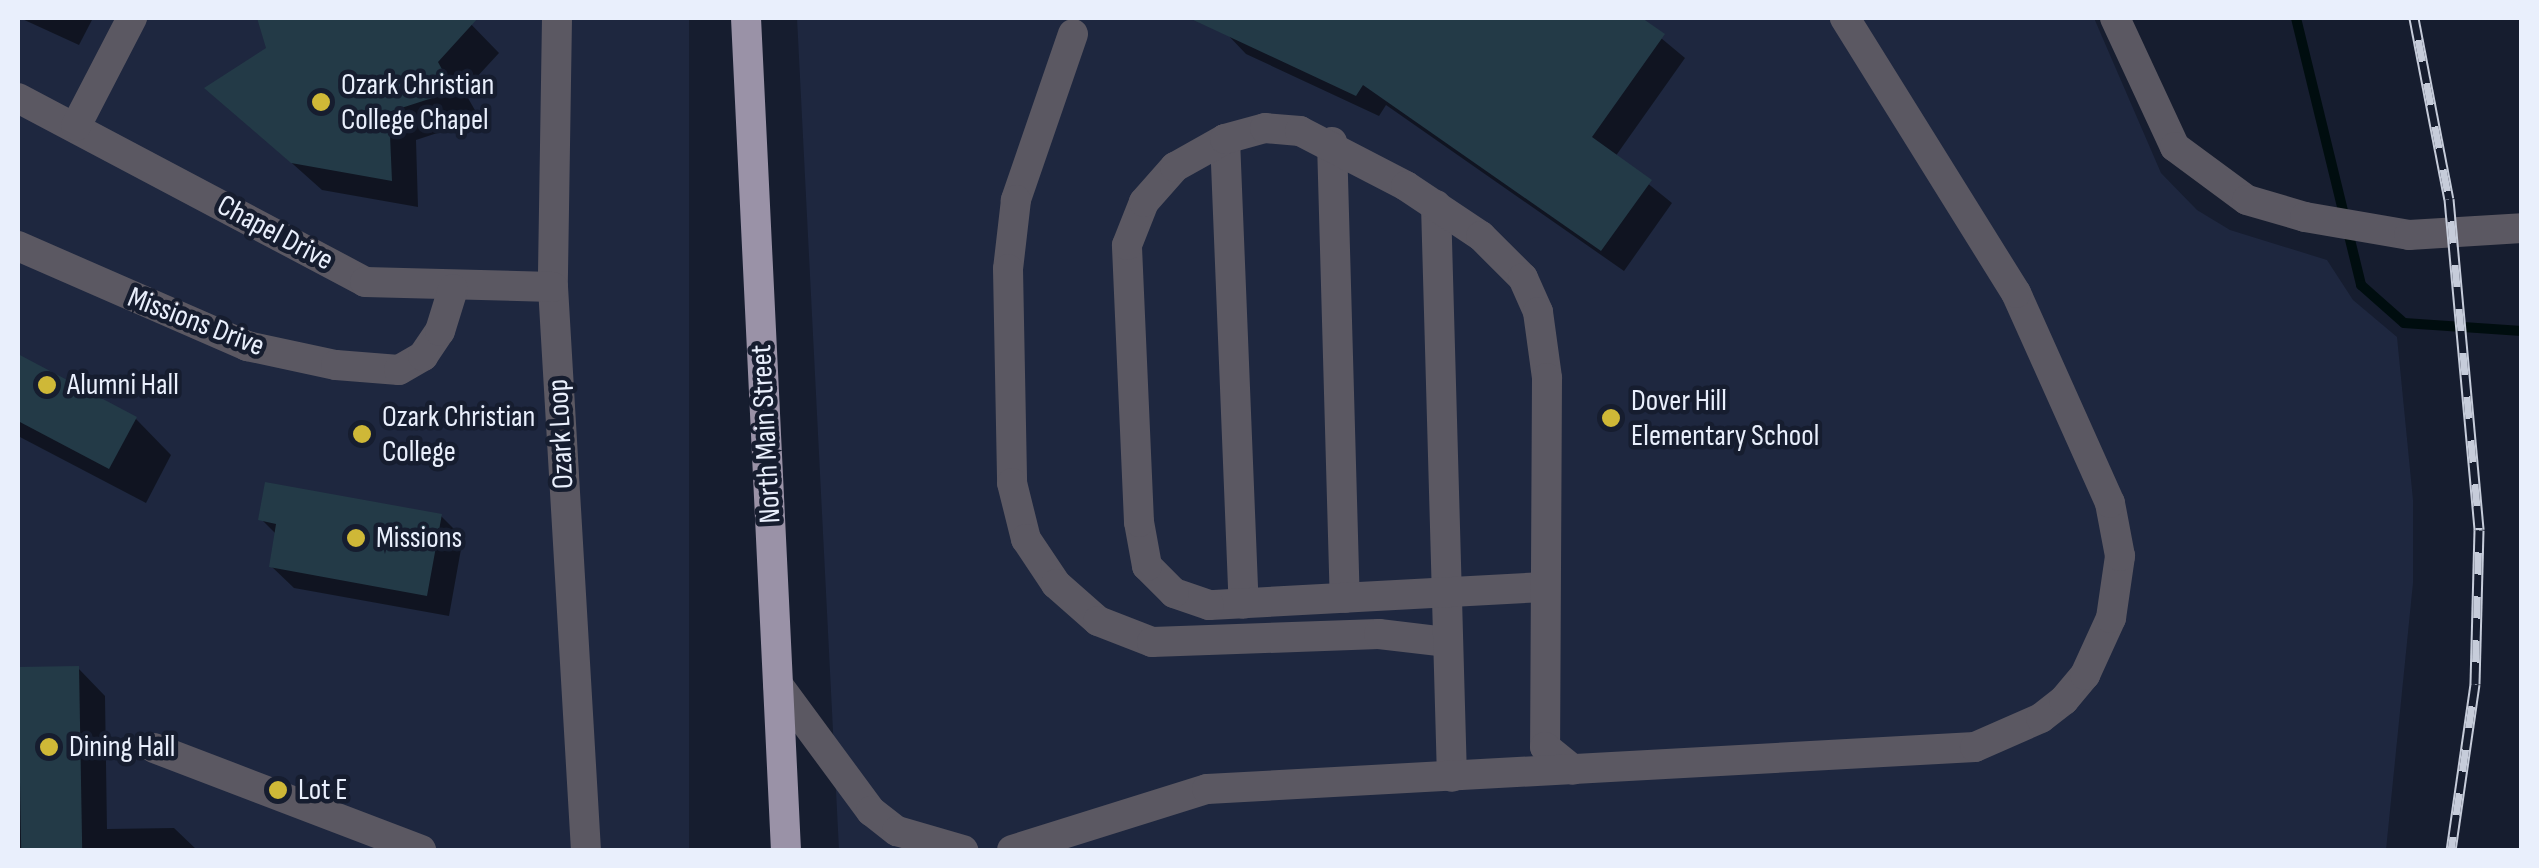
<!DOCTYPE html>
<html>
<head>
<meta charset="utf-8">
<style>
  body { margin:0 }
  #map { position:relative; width:2539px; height:868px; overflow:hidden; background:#161d2f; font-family:"Sofia Sans Condensed",sans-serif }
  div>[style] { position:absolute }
  .built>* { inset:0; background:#1e273f; transform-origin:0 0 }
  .shadow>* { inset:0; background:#0007 }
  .stream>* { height:10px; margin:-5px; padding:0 5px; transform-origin:5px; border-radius:5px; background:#000d0f }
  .building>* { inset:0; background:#233a47; transform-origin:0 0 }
  .minor>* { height:30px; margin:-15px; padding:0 15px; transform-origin:15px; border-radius:15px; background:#5b5862 }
  .major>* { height:30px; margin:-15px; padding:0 15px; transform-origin:15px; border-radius:15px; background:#9a92a7 }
  .rail>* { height:11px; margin-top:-5.5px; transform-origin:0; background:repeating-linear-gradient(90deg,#161d2f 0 22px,#c6ccda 0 44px); box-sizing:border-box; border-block:2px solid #c6ccda }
  .dots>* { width:28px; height:28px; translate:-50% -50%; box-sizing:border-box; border:5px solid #161d2f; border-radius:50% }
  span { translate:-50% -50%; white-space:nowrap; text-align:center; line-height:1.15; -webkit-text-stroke:9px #161d2f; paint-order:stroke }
  .poi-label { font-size:30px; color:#e9effc }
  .left { translate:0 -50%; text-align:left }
  .street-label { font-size:30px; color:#e9effc }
  .frame { position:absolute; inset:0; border:20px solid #e9effc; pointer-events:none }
</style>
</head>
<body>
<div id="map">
  <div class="built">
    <i style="left:18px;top:18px;width:671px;height:832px"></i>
    <i style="clip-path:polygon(797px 18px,2094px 18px,2161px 173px,2197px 210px,2230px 230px,2327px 260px,2353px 300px,2397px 337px,2413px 500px,2413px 583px,2386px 850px,839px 850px)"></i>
  </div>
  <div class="shadow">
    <i style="clip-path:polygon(20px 18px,93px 18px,79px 45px)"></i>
    <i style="clip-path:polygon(259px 18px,465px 18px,499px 53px,464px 91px,480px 119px,416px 140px,418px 207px,322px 190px,208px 88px,269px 49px)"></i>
    <i style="clip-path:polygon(1235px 18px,1637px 18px,1685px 58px,1615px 157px,1672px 203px,1624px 271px,1386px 105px,1379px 116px,1246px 54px,1225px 32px)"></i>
    <i style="clip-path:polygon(18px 357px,136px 419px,171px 455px,146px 503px,18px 436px)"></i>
    <i style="clip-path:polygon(441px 516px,463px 538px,449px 616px,294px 588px,271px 566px,277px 535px,261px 519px)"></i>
    <i style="clip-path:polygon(78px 668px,105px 696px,107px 829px,174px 828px,197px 850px,18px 850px,18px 670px)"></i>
  </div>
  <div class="stream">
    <i style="left:2296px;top:18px;width:275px;rotate:76.3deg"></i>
    <i style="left:2361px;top:285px;width:57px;rotate:41.5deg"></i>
    <i style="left:2404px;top:323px;width:118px;rotate:3.9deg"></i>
  </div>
  <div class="building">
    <i style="clip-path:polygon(257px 18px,478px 18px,438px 62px,454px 91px,389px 112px,392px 181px,291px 163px,204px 88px,266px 48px)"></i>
    <i style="clip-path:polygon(1189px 18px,1642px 18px,1665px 34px,1592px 137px,1652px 180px,1601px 251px,1363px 85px,1356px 96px)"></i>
    <i style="clip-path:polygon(18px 354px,137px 417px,109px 469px,18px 421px)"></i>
    <i style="clip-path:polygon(265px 482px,442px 514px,427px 596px,269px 567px,276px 524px,258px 520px)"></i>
    <i style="left:79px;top:666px;width:184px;height:61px;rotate:89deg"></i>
  </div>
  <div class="minor">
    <i style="left:557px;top:18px;width:269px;rotate:90.9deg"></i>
    <i style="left:553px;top:287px;width:564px;rotate:86.65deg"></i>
    <i style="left:2115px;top:18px;width:142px;rotate:65.1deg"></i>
    <i style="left:2175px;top:147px;width:89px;rotate:36.4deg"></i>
    <i style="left:2247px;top:200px;width:60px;rotate:16.3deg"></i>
    <i style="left:2305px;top:217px;width:106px;rotate:9.8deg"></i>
    <i style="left:2409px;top:235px;width:113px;rotate:-3.5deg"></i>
    <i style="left:1073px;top:34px;width:176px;rotate:109deg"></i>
    <i style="left:1016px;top:200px;width:69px;rotate:96.6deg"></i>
    <i style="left:1008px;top:269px;width:214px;rotate:88.9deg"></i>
    <i style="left:1012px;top:483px;width:58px;rotate:76deg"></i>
    <i style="left:1026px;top:539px;width:54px;rotate:56.3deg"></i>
    <i style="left:1056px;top:584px;width:56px;rotate:41.4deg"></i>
    <i style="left:1098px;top:621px;width:58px;rotate:21.3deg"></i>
    <i style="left:1152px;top:642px;width:227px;rotate:-2deg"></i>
    <i style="left:1379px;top:634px;width:67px;rotate:6.8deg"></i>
    <i style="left:18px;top:98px;width:393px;rotate:27.9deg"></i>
    <i style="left:365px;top:282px;width:188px;rotate:1.5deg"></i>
    <i style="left:76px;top:126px;width:122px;rotate:-62.6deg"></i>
    <i style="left:1225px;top:139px;width:465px;rotate:87.7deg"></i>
    <i style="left:1332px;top:142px;width:456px;rotate:88.4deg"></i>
    <i style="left:1436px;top:205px;width:572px;rotate:88.4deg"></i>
    <i style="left:18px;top:246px;width:250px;rotate:23.6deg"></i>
    <i style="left:247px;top:346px;width:91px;rotate:12.1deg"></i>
    <i style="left:336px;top:365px;width:63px;rotate:4.5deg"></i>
    <i style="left:399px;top:370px;width:28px;rotate:-30deg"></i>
    <i style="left:423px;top:356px;width:30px;rotate:-56deg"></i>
    <i style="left:440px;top:331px;width:44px;rotate:-72.8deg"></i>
    <i style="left:1544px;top:587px;width:335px;rotate:176.9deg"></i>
    <i style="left:1209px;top:605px;width:37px;rotate:-161deg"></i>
    <i style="left:1174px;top:593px;width:38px;rotate:-135deg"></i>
    <i style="left:1147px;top:566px;width:45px;rotate:-100.3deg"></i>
    <i style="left:1139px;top:522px;width:277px;rotate:-92.5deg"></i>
    <i style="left:1127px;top:245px;width:46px;rotate:-68.4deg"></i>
    <i style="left:1144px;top:202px;width:47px;rotate:-48.5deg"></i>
    <i style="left:1175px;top:167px;width:57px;rotate:-29.2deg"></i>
    <i style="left:1225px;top:139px;width:41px;rotate:-15.4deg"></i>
    <i style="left:1265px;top:128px;width:35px;rotate:5deg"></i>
    <i style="left:1300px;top:131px;width:119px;rotate:27.4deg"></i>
    <i style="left:1406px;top:186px;width:90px;rotate:33.7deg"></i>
    <i style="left:1481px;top:236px;width:59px;rotate:45deg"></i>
    <i style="left:1523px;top:278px;width:37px;rotate:66deg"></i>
    <i style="left:1538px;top:312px;width:67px;rotate:82.2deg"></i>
    <i style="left:1547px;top:378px;width:369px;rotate:90.3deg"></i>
    <i style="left:1545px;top:747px;width:36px;rotate:39deg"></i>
    <i style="left:778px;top:685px;width:157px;rotate:53.6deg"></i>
    <i style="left:871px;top:811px;width:33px;rotate:38deg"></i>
    <i style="left:897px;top:831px;width:69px;rotate:16.1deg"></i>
    <i style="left:154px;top:748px;width:286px;rotate:20.9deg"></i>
    <i style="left:1012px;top:850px;width:204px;rotate:-17.4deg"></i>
    <i style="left:1207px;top:789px;width:769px;rotate:-3.13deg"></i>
    <i style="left:1975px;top:747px;width:72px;rotate:-23.7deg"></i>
    <i style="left:2041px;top:718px;width:29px;rotate:-38deg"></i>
    <i style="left:2064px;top:700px;width:33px;rotate:-50deg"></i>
    <i style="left:2085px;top:675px;width:63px;rotate:-65.5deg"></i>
    <i style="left:2111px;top:618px;width:63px;rotate:-81.7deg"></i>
    <i style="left:2120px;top:556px;width:54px;rotate:-100.7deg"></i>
    <i style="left:2110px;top:503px;width:230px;rotate:-114.1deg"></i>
    <i style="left:2016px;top:293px;width:324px;rotate:-121.9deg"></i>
  </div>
  <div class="major">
    <i style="left:746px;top:18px;width:833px;rotate:87.25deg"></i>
  </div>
  <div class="rail">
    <i style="left:2414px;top:18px;width:184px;rotate:79.1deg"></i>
    <i style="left:2449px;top:199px;width:332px;rotate:84.8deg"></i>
    <i style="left:2479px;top:530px;width:154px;rotate:91.5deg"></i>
    <i style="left:2475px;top:684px;width:168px;rotate:98.2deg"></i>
  </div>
  <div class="dots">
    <i style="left:321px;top:102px;background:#cfb837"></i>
    <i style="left:47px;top:385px;background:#cfb837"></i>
    <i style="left:1611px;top:418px;background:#cfb837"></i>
    <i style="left:362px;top:434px;background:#cfb837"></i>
    <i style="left:356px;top:538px;background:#cfb837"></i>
    <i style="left:49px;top:747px;background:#cfb837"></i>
    <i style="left:278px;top:790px;background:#cfb837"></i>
  </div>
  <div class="poi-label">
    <span class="left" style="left:341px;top:102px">Ozark Christian<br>College Chapel</span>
    <span class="left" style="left:67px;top:385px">Alumni Hall</span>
    <span class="left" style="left:1631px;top:418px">Dover Hill<br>Elementary School</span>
    <span class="left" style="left:382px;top:434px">Ozark Christian<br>College</span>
    <span class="left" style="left:376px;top:538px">Missions</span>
    <span class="left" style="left:69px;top:747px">Dining Hall</span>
    <span class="left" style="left:298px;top:790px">Lot E</span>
  </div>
  <div class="street-label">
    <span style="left:275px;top:233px;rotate:28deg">Chapel Drive</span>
    <span style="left:196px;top:322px;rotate:21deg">Missions Drive</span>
    <span style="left:561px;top:434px;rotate:-93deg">Ozark Loop</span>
    <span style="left:766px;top:434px;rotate:-93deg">North Main Street</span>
  </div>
  <div class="frame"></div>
</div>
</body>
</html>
